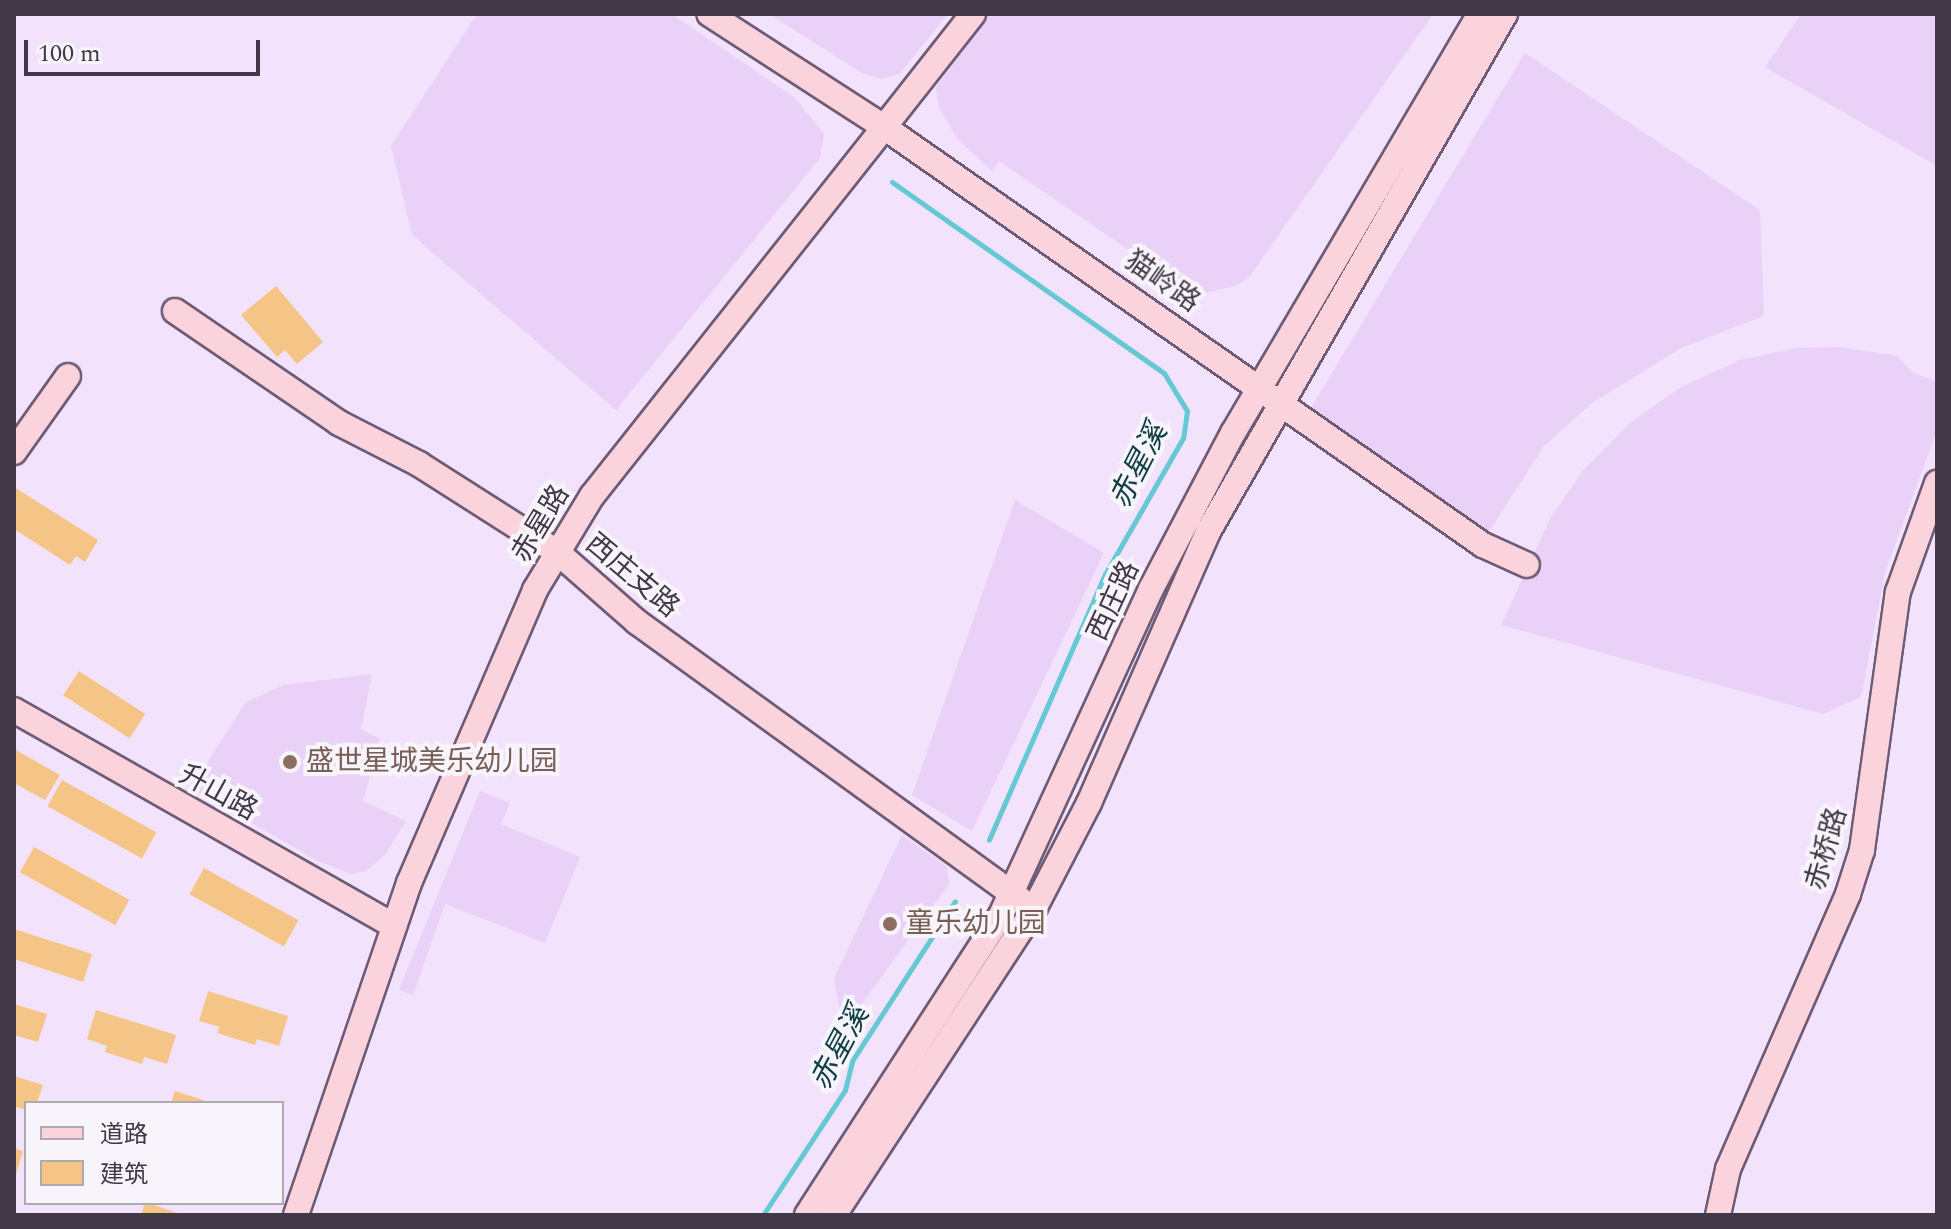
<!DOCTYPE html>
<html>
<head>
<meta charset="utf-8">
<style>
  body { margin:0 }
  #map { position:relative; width:1951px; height:1229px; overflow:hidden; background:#f3e2fb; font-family:Spectral,"Noto Sans SC",serif }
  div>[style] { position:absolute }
  .built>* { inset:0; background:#ead1f7 }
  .stream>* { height:5px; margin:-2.5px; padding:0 2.5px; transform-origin:2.5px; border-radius:2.5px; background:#64c9d5 }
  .building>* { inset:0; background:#f5c487; transform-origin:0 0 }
  .roads { filter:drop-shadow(2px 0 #6d5b76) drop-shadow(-2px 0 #6d5b76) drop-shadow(0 2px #6d5b76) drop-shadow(0 -2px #6d5b76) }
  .secondary>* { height:24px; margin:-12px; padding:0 12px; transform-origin:12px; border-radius:12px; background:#fbd3dc }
  .dots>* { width:22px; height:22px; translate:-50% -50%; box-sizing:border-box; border:4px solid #f8f4fb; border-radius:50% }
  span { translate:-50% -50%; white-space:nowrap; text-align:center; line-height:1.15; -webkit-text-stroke:8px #f8f4fb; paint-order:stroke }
  .street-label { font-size:28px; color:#413945 }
  .education-label { font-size:28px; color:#785e54 }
  .left { translate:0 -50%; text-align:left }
  .water-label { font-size:30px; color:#0f3f44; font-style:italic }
  .frame { position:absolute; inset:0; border:16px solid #413945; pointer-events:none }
  .legend { position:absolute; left:24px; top:1101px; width:260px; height:104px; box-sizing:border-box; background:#f8f4fb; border:2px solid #afa9b2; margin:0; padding:10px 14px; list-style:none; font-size:24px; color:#413945 }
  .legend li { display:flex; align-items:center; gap:16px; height:40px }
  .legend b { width:40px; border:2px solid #afa9b2 }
  .scale { position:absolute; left:24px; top:40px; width:236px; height:36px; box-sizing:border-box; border:4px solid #413945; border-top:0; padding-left:10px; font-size:24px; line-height:28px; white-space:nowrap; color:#413945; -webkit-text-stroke:6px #f8f4fb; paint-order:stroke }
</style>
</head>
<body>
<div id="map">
  <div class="built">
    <i style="clip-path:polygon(477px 14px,672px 14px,795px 98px,824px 134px,820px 158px,616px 410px,412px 235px,391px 146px)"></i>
    <i style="clip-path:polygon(769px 14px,948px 14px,899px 74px,881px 79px,862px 73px)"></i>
    <i style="clip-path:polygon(990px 14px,1433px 14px,1250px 276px,1238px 285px,1206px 293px,1174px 281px,999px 161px,992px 171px,958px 140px,939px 108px,936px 87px)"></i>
    <i style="clip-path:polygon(1801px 14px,1937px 14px,1937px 166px,1765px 67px)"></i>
    <i style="clip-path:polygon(1525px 53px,1760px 210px,1764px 316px,1681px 348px,1592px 403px,1544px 446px,1488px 533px,1309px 411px)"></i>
    <i style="clip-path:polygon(1841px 347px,1897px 356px,1912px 372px,1937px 382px,1937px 430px,1885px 573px,1861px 697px,1823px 714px,1501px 625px,1551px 517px,1583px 471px,1630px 423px,1681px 387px,1740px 360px,1796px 348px)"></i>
    <i style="clip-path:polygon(1015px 500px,1104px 553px,972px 831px,912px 795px)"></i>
    <i style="clip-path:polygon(372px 674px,361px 729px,380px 739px,363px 801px,406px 821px,384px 856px,366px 871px,351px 874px,316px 860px,196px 791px,193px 785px,246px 702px,284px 685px)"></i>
    <i style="clip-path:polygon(480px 791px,510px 803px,501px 824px,580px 857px,545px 943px,445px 904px,413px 995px,399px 990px)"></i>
    <i style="clip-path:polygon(902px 835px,947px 867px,949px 884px,843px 1030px,834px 978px)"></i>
  </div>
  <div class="stream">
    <i style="left:892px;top:182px;width:332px;rotate:35.1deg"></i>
    <i style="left:1164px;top:373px;width:44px;rotate:58.8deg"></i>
    <i style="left:1187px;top:411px;width:27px;rotate:98deg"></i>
    <i style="left:1183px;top:438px;width:157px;rotate:119.8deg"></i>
    <i style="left:1105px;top:574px;width:290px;rotate:113.6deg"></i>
    <i style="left:763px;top:1215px;width:149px;rotate:-56.7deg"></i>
    <i style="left:845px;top:1090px;width:30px;rotate:-76deg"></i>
    <i style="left:852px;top:1061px;width:190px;rotate:-57.2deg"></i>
  </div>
  <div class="building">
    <i style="clip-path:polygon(276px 286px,323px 342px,297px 364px,285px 350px,277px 357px,241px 315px)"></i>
    <i style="clip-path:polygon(14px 487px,98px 540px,85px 562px,76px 556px,70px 565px,14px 529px)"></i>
    <i style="left:79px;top:671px;width:79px;height:29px;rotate:33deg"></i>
    <i style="clip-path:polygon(14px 749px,60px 775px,45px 800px,14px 783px)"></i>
    <i style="left:62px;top:780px;width:108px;height:30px;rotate:29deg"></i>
    <i style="left:34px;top:847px;width:109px;height:29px;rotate:29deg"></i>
    <i style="left:204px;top:868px;width:108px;height:30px;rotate:29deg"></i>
    <i style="clip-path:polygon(14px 929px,92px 954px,83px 982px,14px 959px)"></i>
    <i style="clip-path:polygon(208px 991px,288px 1016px,279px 1046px,257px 1039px,255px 1045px,217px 1033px,220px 1027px,199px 1021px)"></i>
    <i style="clip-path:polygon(14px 1004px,47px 1014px,38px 1042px,14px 1035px)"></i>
    <i style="clip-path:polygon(96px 1010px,176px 1035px,167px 1064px,144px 1057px,142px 1064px,105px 1052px,107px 1046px,87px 1039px)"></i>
    <i style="clip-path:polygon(14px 1076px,43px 1085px,37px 1103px,26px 1103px,26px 1110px,14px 1106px)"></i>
    <i style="clip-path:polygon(175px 1091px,209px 1102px,209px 1103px,171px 1103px)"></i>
    <i style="clip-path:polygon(14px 1148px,23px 1151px,15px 1178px,14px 1177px)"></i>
    <i style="clip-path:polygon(145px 1203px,148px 1203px,183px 1215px,141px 1215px)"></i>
  </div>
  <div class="roads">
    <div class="secondary">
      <i style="left:973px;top:14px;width:144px;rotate:128.2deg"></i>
      <i style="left:884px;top:127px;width:730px;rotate:34.91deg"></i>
      <i style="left:1483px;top:545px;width:48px;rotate:24.4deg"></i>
      <i style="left:175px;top:311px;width:199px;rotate:34.3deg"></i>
      <i style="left:339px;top:423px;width:90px;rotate:27.1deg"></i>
      <i style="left:419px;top:464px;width:164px;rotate:32.5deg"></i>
      <i style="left:557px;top:552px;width:106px;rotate:41.2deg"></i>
      <i style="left:637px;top:622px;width:479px;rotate:35.9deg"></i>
      <i style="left:14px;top:452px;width:93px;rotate:-54.6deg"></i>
      <i style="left:14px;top:710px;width:437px;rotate:29.6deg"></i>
      <i style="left:296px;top:1215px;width:351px;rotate:-71.2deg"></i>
      <i style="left:409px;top:883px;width:319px;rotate:-66.7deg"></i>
      <i style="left:535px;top:590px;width:110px;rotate:-58.8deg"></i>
      <i style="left:592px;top:496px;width:471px;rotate:-51.6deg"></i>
      <i style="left:884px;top:127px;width:208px;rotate:-147.1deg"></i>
      <i style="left:807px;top:1215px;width:357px;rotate:-57.1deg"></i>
      <i style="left:1001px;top:915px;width:359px;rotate:-65.3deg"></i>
      <i style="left:1151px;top:589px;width:176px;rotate:-62.3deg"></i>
      <i style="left:1233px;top:433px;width:486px;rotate:-59.5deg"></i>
      <i style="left:834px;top:1215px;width:366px;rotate:-56.8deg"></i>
      <i style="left:1034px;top:909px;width:119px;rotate:-62.6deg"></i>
      <i style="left:1089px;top:803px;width:298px;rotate:-66.3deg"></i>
      <i style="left:1209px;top:530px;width:595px;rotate:-60.16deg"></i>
      <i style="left:1718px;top:1215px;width:47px;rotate:-77.7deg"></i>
      <i style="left:1728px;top:1169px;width:300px;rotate:-66.4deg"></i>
      <i style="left:1848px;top:894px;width:46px;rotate:-72.3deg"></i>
      <i style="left:1862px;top:850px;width:260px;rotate:-82.1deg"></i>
      <i style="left:1898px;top:592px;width:116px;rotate:-70.3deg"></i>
    </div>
  </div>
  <div class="dots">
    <i style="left:290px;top:762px;background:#8d6e63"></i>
    <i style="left:890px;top:924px;background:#8d6e63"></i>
  </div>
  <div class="street-label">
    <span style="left:1162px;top:282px;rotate:35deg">猫岭路</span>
    <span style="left:541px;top:524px;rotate:-59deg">赤星路</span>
    <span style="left:632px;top:576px;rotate:40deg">西庄支路</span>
    <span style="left:1114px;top:601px;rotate:-65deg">西庄路</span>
    <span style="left:218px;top:793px;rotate:29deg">升山路</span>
    <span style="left:1827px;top:849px;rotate:-74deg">赤桥路</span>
  </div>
  <div class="education-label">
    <span class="left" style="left:306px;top:762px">盛世星城美乐幼儿园</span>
    <span class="left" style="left:906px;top:924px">童乐幼儿园</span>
  </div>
  <div class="water-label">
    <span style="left:1139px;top:466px;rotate:-63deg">赤星溪</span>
    <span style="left:840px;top:1048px;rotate:-62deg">赤星溪</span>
  </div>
  <div class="frame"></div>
  <ul class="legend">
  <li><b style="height:10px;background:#fbd3dc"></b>道路</li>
  <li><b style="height:22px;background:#f5c487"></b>建筑</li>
  </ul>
  <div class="scale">100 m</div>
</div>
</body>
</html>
